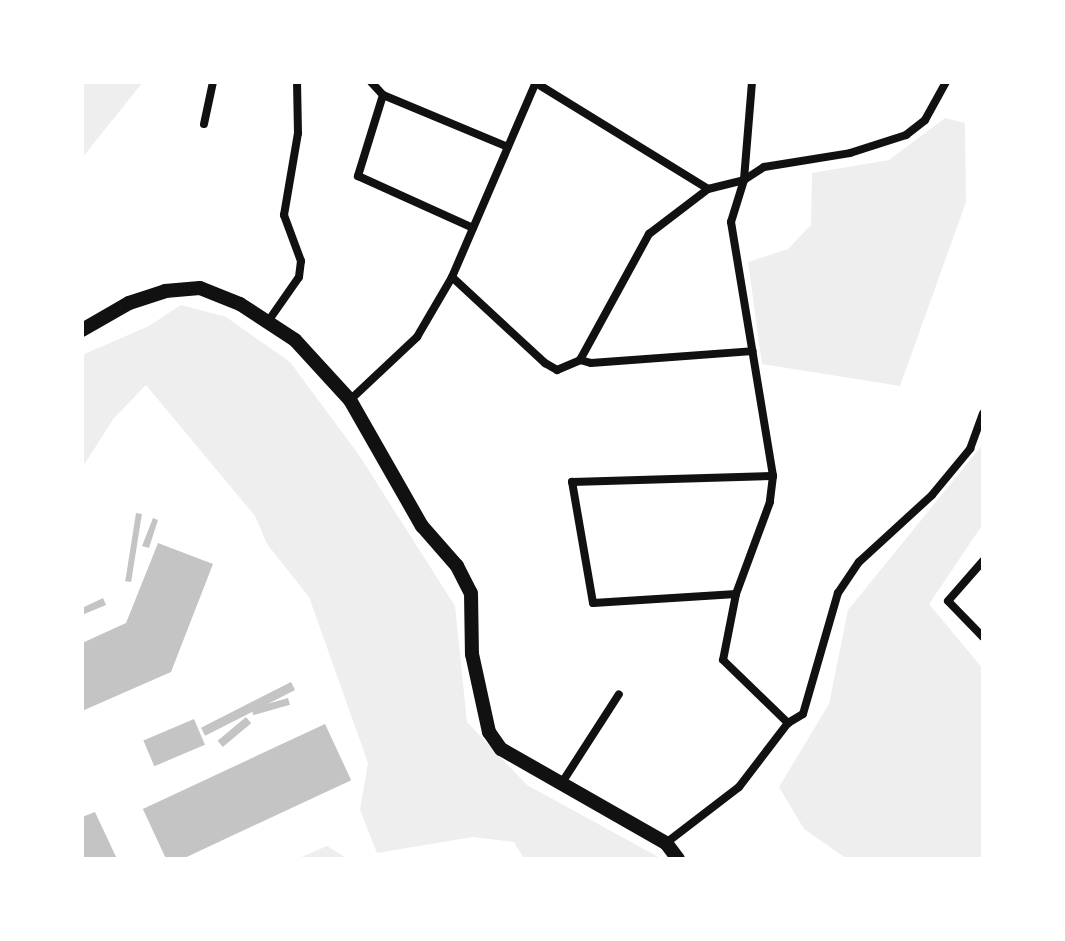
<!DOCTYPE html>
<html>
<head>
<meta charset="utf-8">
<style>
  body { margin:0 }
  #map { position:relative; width:1065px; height:941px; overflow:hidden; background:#fff; font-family:Poppins,sans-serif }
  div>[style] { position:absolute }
  .green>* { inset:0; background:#eee }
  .building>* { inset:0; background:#c4c4c4; transform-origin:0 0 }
  .minor>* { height:8px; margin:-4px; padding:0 4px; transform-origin:4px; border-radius:4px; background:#111 }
  .tertiary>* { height:14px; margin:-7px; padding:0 7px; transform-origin:7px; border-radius:7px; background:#111 }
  span { translate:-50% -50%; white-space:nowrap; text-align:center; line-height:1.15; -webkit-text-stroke:6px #fff; paint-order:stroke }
  .frame { position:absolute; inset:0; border:84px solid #fff; pointer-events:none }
</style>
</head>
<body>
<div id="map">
  <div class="green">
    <i style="clip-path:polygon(82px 82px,143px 82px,82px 158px)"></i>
    <i style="clip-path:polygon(945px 118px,965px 123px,966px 202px,900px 386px,762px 364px,748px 262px,788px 249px,811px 225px,812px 173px,889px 160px)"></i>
    <i style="clip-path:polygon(181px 305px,226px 317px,290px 362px,359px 455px,455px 606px,467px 722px,527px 785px,662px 859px,524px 859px,514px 842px,473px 837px,377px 853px,360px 810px,368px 763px,309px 597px,267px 544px,255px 516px,146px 385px,114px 418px,82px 468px,82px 355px,149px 326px)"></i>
    <i style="clip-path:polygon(983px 444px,983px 524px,929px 604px,983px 669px,983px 859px,847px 859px,804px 829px,779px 787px,829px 704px,848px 610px)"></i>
    <i style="clip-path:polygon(327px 846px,348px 859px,297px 859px)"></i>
  </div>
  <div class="building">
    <i style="left:136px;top:513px;width:6px;height:69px;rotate:9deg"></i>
    <i style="clip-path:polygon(153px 518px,158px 520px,149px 548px,142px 546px)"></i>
    <i style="clip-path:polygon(158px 543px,213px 564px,171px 672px,82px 711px,82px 643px,126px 623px)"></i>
    <i style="clip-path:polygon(103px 598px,106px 605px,82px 615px,82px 608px)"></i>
    <i style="left:291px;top:682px;width:9px;height:101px;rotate:63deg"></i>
    <i style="left:288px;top:698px;width:7px;height:38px;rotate:74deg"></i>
    <i style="left:246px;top:717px;width:8px;height:37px;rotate:50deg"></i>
    <i style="left:194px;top:719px;width:28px;height:55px;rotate:67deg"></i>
    <i style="left:325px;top:724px;width:62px;height:201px;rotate:65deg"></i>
    <i style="clip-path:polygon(95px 812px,117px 859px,82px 859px,82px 817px)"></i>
  </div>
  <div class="minor">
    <i style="left:371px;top:82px;width:18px;rotate:47deg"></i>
    <i style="left:383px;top:95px;width:85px;rotate:107.2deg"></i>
    <i style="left:358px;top:176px;width:126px;rotate:24.3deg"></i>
    <i style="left:752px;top:82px;width:98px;rotate:94.7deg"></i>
    <i style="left:744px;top:180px;width:44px;rotate:107.2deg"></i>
    <i style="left:731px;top:222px;width:257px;rotate:80.6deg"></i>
    <i style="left:773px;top:476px;width:26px;rotate:97deg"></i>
    <i style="left:770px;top:502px;width:98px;rotate:110.3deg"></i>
    <i style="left:736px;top:594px;width:67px;rotate:101.1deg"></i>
    <i style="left:723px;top:660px;width:91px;rotate:44.1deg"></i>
    <i style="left:536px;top:83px;width:202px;rotate:31.6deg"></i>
    <i style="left:383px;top:95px;width:135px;rotate:22.6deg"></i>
    <i style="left:204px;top:124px;width:43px;rotate:-77.9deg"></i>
    <i style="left:452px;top:277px;width:212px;rotate:-66.7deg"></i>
    <i style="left:269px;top:320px;width:52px;rotate:-55.1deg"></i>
    <i style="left:299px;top:277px;width:16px;rotate:-83deg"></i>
    <i style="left:301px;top:261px;width:49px;rotate:-110.3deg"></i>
    <i style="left:284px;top:215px;width:83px;rotate:-80.3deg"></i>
    <i style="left:298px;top:133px;width:51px;rotate:-91.1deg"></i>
    <i style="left:580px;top:360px;width:11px;rotate:15deg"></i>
    <i style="left:591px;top:363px;width:162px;rotate:-4.2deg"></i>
    <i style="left:350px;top:400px;width:92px;rotate:-43.2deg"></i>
    <i style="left:417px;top:337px;width:69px;rotate:-59.7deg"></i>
    <i style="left:452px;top:277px;width:127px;rotate:42.8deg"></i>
    <i style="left:545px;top:363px;width:14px;rotate:30deg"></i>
    <i style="left:557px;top:370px;width:25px;rotate:-23deg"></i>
    <i style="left:580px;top:360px;width:144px;rotate:-61.3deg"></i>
    <i style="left:649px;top:234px;width:74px;rotate:-37.3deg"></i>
    <i style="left:708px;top:189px;width:37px;rotate:-14deg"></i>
    <i style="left:744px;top:180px;width:24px;rotate:-33deg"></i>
    <i style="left:764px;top:167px;width:87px;rotate:-9.2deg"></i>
    <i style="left:850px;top:153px;width:59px;rotate:-17.8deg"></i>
    <i style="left:906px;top:135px;width:24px;rotate:-38deg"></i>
    <i style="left:925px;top:120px;width:43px;rotate:-61.1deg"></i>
    <i style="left:983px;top:561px;width:53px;rotate:131.2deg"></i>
    <i style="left:948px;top:601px;width:50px;rotate:45.8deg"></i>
    <i style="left:736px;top:594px;width:143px;rotate:176.4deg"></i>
    <i style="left:593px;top:603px;width:123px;rotate:-99.8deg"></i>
    <i style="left:572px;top:482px;width:201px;rotate:-1.7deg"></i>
    <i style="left:563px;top:781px;width:103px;rotate:-57.2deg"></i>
    <i style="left:666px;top:843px;width:92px;rotate:-37.5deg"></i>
    <i style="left:739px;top:787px;width:81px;rotate:-52.6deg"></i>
    <i style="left:788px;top:723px;width:17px;rotate:-31deg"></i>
    <i style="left:803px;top:714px;width:126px;rotate:-73.9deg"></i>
    <i style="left:838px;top:593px;width:37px;rotate:-56deg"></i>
    <i style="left:859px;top:562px;width:99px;rotate:-42.5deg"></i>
    <i style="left:932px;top:495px;width:60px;rotate:-50.4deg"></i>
    <i style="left:970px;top:449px;width:38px;rotate:-70deg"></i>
  </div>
  <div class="tertiary">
    <i style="left:82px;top:330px;width:54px;rotate:-29.9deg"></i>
    <i style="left:129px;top:303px;width:38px;rotate:-18deg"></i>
    <i style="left:165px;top:291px;width:35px;rotate:-5deg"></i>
    <i style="left:200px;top:288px;width:43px;rotate:21.8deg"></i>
    <i style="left:240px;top:304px;width:66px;rotate:33.2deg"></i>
    <i style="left:295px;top:340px;width:81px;rotate:47.5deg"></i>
    <i style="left:350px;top:400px;width:145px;rotate:60.3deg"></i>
    <i style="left:422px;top:526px;width:53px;rotate:48.8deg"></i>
    <i style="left:457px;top:566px;width:30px;rotate:63deg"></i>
    <i style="left:471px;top:593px;width:61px;rotate:89.1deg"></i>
    <i style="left:472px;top:654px;width:80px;rotate:77.7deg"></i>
    <i style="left:489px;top:732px;width:21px;rotate:55deg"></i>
    <i style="left:501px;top:749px;width:190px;rotate:29.7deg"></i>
    <i style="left:666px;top:843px;width:20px;rotate:53deg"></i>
  </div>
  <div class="frame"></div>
</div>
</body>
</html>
